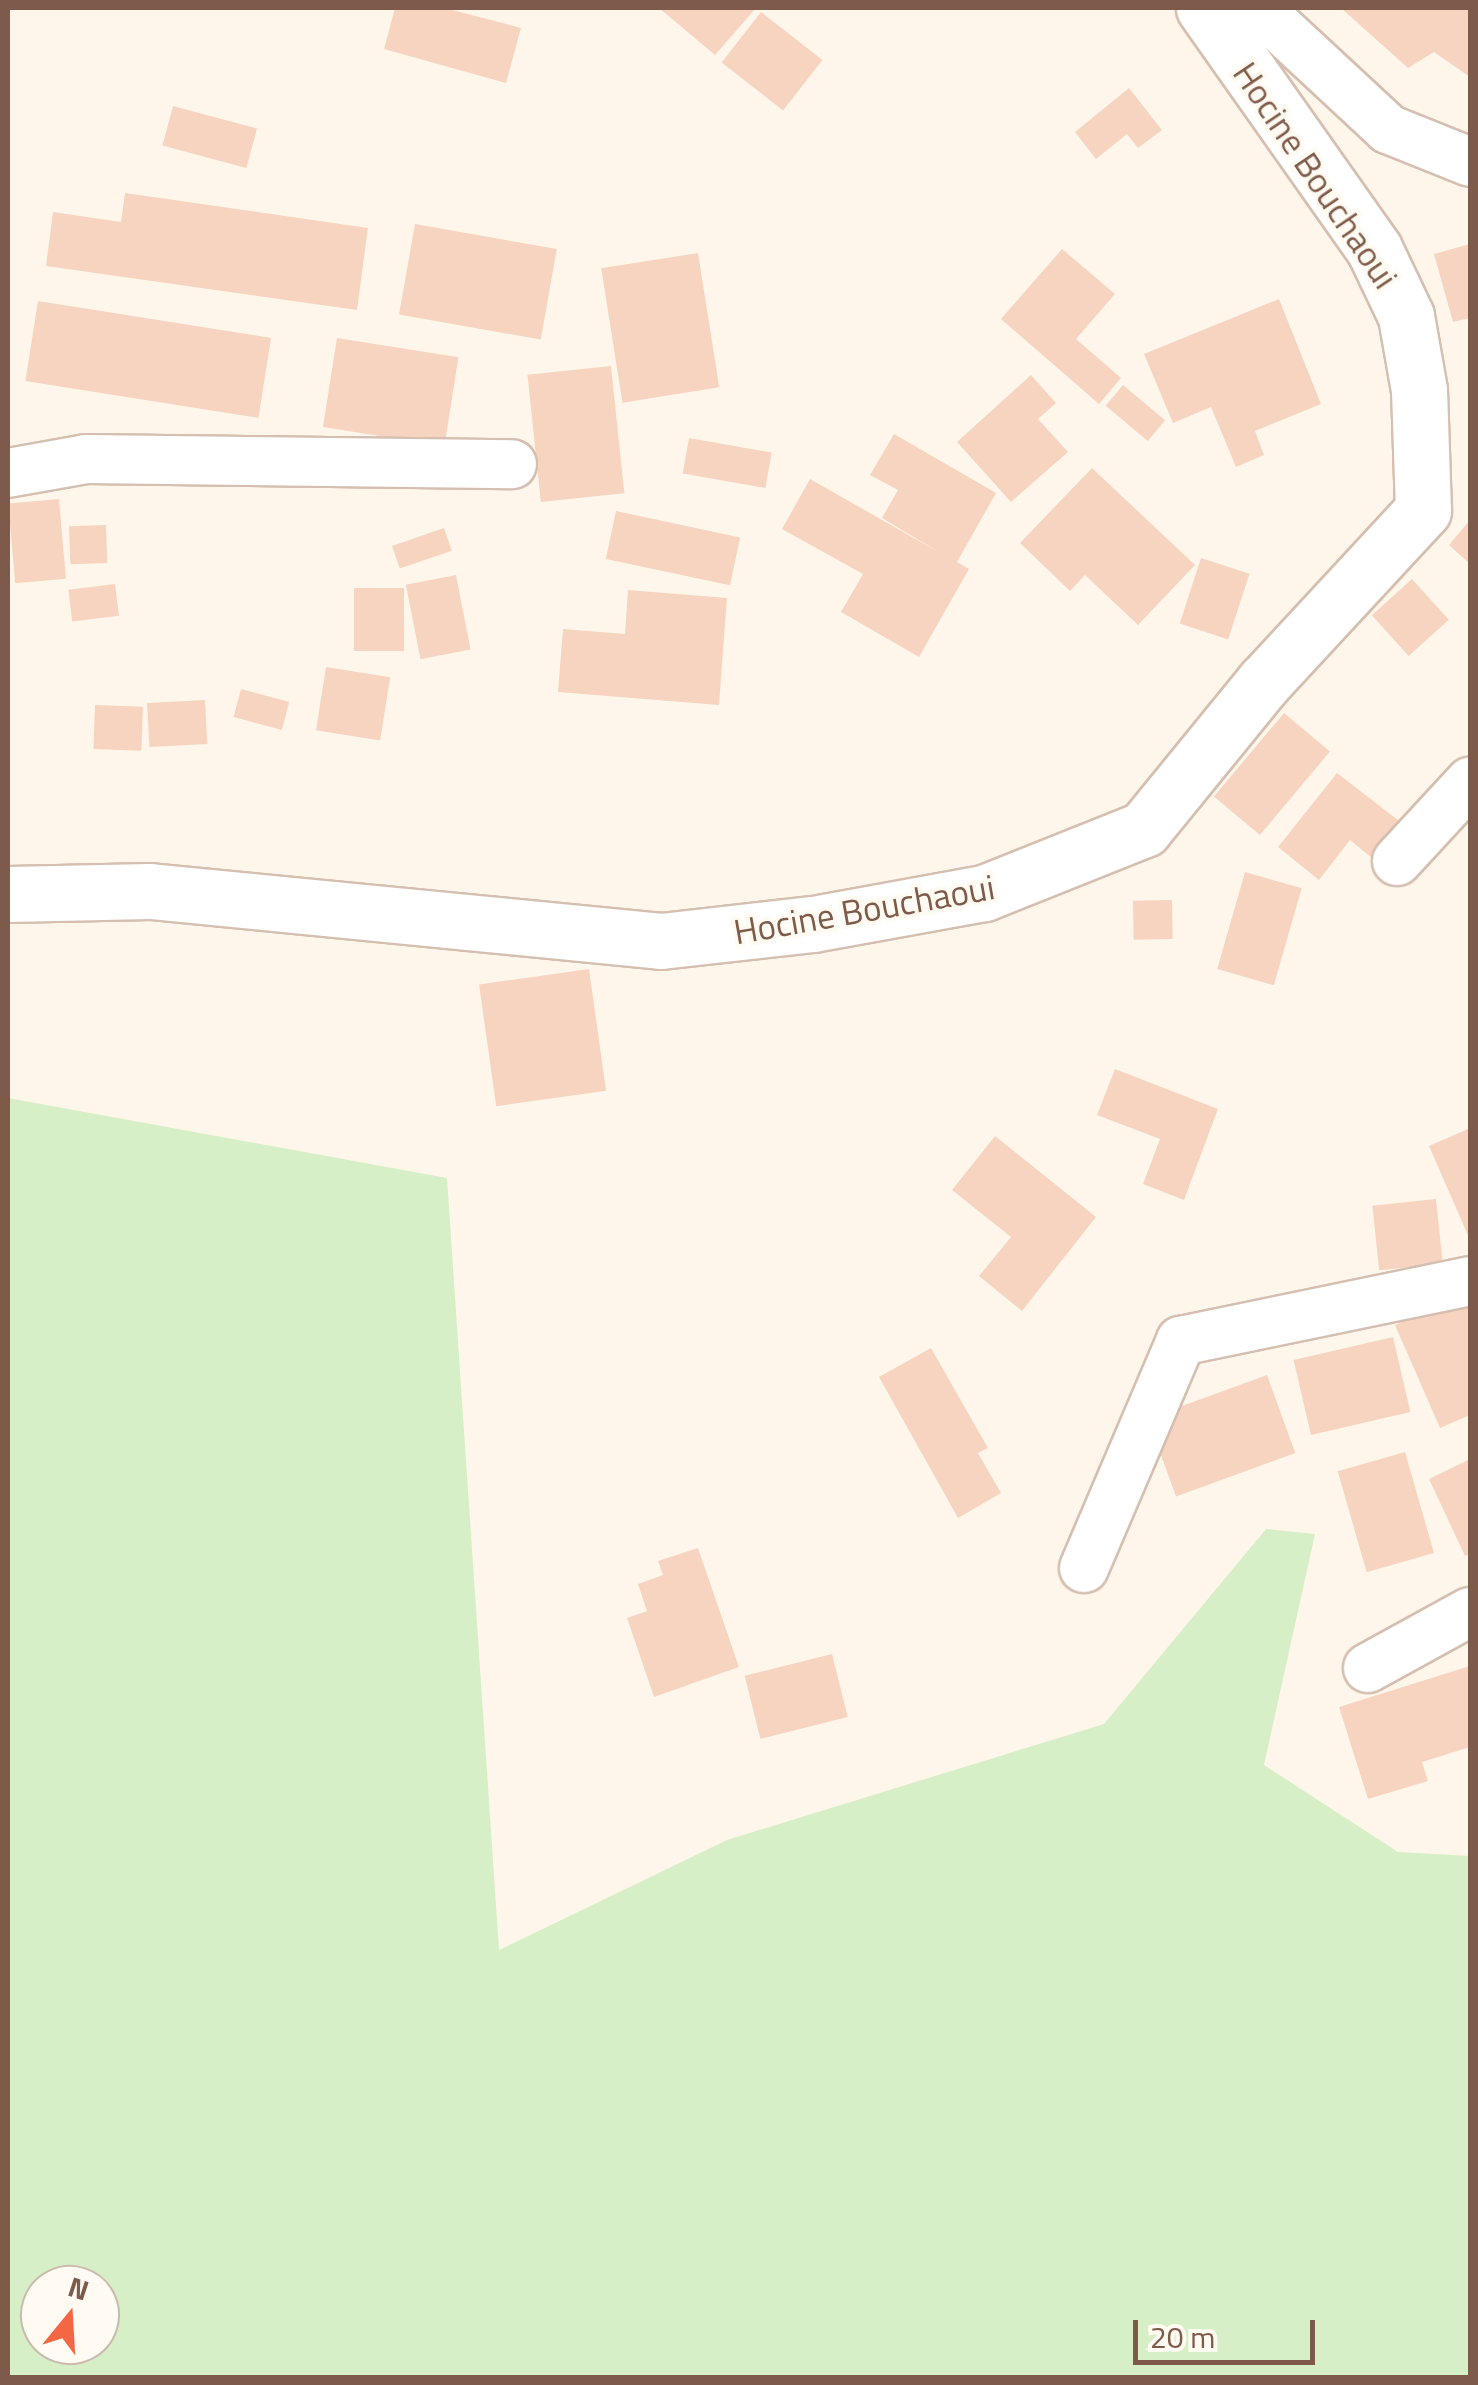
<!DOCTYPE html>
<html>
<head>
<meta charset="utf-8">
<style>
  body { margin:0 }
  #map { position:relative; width:1478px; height:2385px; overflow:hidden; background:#fef6ea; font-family:"Titillium Web",sans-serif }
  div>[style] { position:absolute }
  .green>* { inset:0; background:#d7efc6 }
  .building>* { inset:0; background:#f7d4bf; transform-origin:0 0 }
  .roads { filter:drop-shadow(2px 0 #d5bfb0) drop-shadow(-2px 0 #d5bfb0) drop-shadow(0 2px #d5bfb0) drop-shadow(0 -2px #d5bfb0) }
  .minor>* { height:48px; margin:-24px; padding:0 24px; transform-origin:24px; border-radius:24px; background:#fff }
  .tertiary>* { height:55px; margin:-27.5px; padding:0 27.5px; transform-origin:27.5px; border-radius:27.5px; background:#fff }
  span { translate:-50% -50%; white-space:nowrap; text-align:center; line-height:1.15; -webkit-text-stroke:8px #fffaf2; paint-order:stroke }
  .street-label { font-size:35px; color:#7d5a49 }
  .frame { position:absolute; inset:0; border:10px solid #7d5a49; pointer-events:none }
  .north { position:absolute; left:20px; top:2265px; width:100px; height:100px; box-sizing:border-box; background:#fffaf2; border:2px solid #cbbaae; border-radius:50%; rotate:18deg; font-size:28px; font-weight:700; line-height:40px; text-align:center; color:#7d5a49 }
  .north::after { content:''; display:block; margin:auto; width:35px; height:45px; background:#f36745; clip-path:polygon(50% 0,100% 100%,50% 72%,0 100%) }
  .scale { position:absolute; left:1133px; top:2320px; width:182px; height:45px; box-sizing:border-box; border:5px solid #7d5a49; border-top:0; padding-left:12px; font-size:30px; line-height:35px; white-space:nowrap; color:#7d5a49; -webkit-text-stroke:8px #fffaf2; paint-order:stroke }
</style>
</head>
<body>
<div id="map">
  <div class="green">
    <i style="clip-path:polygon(evenodd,8px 1098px,447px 1178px,499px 1950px,727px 1840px,1104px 1724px,1266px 1529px,1315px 1534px,1264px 1765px,1398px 1852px,1470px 1856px,1470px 2377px,8px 2377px,8px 1098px,40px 2285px,100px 2285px,100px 2345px,40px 2345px,40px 2285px)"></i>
  </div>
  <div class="building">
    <i style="clip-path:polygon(395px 8px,445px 8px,521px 28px,506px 83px,384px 49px)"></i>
    <i style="clip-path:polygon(659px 8px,756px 8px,715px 55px)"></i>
    <i style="clip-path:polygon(1341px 8px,1470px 8px,1470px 77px,1434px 52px,1408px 68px)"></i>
    <i style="left:761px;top:12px;width:78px;height:64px;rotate:38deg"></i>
    <i style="clip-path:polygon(1129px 88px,1162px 130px,1138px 148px,1127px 134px,1096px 159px,1075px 132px)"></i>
    <i style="left:173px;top:106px;width:87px;height:41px;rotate:15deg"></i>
    <i style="clip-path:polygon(125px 193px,368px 228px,357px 310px,46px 266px,53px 212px,121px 222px)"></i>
    <i style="left:415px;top:224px;width:144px;height:92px;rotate:10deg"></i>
    <i style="clip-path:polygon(1470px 244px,1470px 318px,1453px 322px,1434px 254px)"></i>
    <i style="clip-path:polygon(1062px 249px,1115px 294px,1076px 339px,1121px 378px,1099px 404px,1001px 319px)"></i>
    <i style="left:698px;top:253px;width:136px;height:98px;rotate:81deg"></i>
    <i style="clip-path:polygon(1279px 299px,1321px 404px,1255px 431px,1264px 455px,1236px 467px,1211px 407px,1173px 423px,1144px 354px)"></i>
    <i style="left:38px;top:301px;width:236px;height:81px;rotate:9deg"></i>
    <i style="left:337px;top:338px;width:123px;height:90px;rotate:9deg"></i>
    <i style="left:611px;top:366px;width:128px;height:84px;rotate:84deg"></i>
    <i style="clip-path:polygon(1031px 375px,1056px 403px,1038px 419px,1068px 452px,1011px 502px,957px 442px)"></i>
    <i style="left:1123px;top:385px;width:55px;height:27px;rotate:40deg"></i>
    <i style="clip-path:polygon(894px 434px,996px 493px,957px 562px,969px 569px,919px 657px,841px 612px,863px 574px,782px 529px,810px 479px,942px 554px,882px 518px,898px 490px,870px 475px)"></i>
    <i style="left:689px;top:438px;width:84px;height:36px;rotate:10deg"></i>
    <i style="clip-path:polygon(1092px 468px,1195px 565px,1138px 625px,1085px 575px,1070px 591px,1020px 543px)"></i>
    <i style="left:59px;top:499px;width:80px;height:51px;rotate:85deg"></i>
    <i style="left:616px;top:511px;width:127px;height:49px;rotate:12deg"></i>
    <i style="clip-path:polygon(1470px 520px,1470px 564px,1449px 545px)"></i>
    <i style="left:106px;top:525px;width:38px;height:37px;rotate:88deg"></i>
    <i style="left:444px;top:528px;width:24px;height:55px;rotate:71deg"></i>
    <i style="left:1201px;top:558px;width:51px;height:69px;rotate:18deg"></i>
    <i style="left:456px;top:575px;width:76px;height:51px;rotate:79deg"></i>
    <i style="left:1412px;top:579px;width:55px;height:54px;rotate:48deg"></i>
    <i style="left:115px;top:584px;width:32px;height:47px;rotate:83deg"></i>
    <i style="left:354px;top:588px;width:50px;height:63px"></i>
    <i style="clip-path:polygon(628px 590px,727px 598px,719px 705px,558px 692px,563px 629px,625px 634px)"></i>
    <i style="left:326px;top:667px;width:65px;height:64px;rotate:9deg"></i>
    <i style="left:241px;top:689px;width:50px;height:29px;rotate:15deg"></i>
    <i style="left:205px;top:700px;width:44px;height:58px;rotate:87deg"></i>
    <i style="left:95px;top:705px;width:48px;height:44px;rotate:2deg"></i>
    <i style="left:1284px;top:713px;width:60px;height:109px;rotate:40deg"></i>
    <i style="clip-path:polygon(1337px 773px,1407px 827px,1378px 863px,1350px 840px,1319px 880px,1278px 847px)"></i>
    <i style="left:1245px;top:872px;width:59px;height:101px;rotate:16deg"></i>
    <i style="left:1172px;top:900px;width:39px;height:39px;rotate:89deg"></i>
    <i style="left:589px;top:969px;width:123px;height:111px;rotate:82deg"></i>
    <i style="clip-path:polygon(1115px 1069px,1218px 1109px,1184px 1200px,1143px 1184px,1160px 1139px,1097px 1115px)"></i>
    <i style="clip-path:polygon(1470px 1128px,1470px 1240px,1429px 1146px)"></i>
    <i style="clip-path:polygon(995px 1136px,1096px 1217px,1022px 1311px,979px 1276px,1011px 1237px,952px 1190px)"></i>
    <i style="left:1436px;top:1199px;width:65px;height:64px;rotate:84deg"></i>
    <i style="clip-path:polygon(1470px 1292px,1470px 1415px,1440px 1428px,1395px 1325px)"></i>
    <i style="left:1393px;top:1337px;width:77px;height:102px;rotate:77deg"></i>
    <i style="clip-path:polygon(931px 1348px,988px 1448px,978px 1453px,1001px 1493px,958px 1518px,879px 1377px)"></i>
    <i style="left:1267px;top:1375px;width:83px;height:127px;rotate:70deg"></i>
    <i style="left:1405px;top:1452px;width:105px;height:70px;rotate:74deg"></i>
    <i style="clip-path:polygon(1470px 1459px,1470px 1554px,1465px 1556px,1429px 1479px)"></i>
    <i style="clip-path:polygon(698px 1548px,739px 1667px,654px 1697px,627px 1618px,647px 1611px,638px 1584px,663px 1575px,658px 1561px)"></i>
    <i style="left:832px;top:1654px;width:65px;height:90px;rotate:76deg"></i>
    <i style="clip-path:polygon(1470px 1666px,1470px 1747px,1422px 1762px,1428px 1781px,1368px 1799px,1339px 1707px)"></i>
  </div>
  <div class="roads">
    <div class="minor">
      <i style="left:1258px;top:8px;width:178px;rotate:42.9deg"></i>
      <i style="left:1388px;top:129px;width:88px;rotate:21.9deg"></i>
      <i style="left:8px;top:473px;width:79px;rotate:-10.2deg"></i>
      <i style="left:86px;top:459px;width:426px;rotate:0.7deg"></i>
      <i style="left:1397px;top:861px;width:108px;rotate:-47.3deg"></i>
      <i style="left:1084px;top:1568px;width:247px;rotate:-66.9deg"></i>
      <i style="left:1181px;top:1341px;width:295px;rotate:-11.7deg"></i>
      <i style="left:1368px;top:1668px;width:116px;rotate:-28.8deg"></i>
    </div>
    <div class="tertiary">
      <i style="left:8px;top:894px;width:142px;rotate:-1.2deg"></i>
      <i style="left:150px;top:891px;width:513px;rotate:5.59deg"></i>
      <i style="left:661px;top:941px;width:153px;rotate:-6.4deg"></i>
      <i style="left:813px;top:924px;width:174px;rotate:-10.3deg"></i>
      <i style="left:984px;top:893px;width:172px;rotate:-21.8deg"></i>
      <i style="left:1144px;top:829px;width:190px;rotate:-50.8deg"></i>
      <i style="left:1264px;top:682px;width:234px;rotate:-47.2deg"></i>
      <i style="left:1423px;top:510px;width:120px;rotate:-91.9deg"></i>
      <i style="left:1419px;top:390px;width:75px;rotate:-100deg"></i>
      <i style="left:1406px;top:316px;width:74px;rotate:-115.5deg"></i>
      <i style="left:1374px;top:249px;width:295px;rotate:-125.2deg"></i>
    </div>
  </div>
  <div class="street-label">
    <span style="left:1316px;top:175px;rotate:56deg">Hocine Bouchaoui</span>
    <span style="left:864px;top:909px;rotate:-10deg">Hocine Bouchaoui</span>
  </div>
  <div class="frame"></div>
  <div class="north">N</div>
  <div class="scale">20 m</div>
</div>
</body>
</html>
